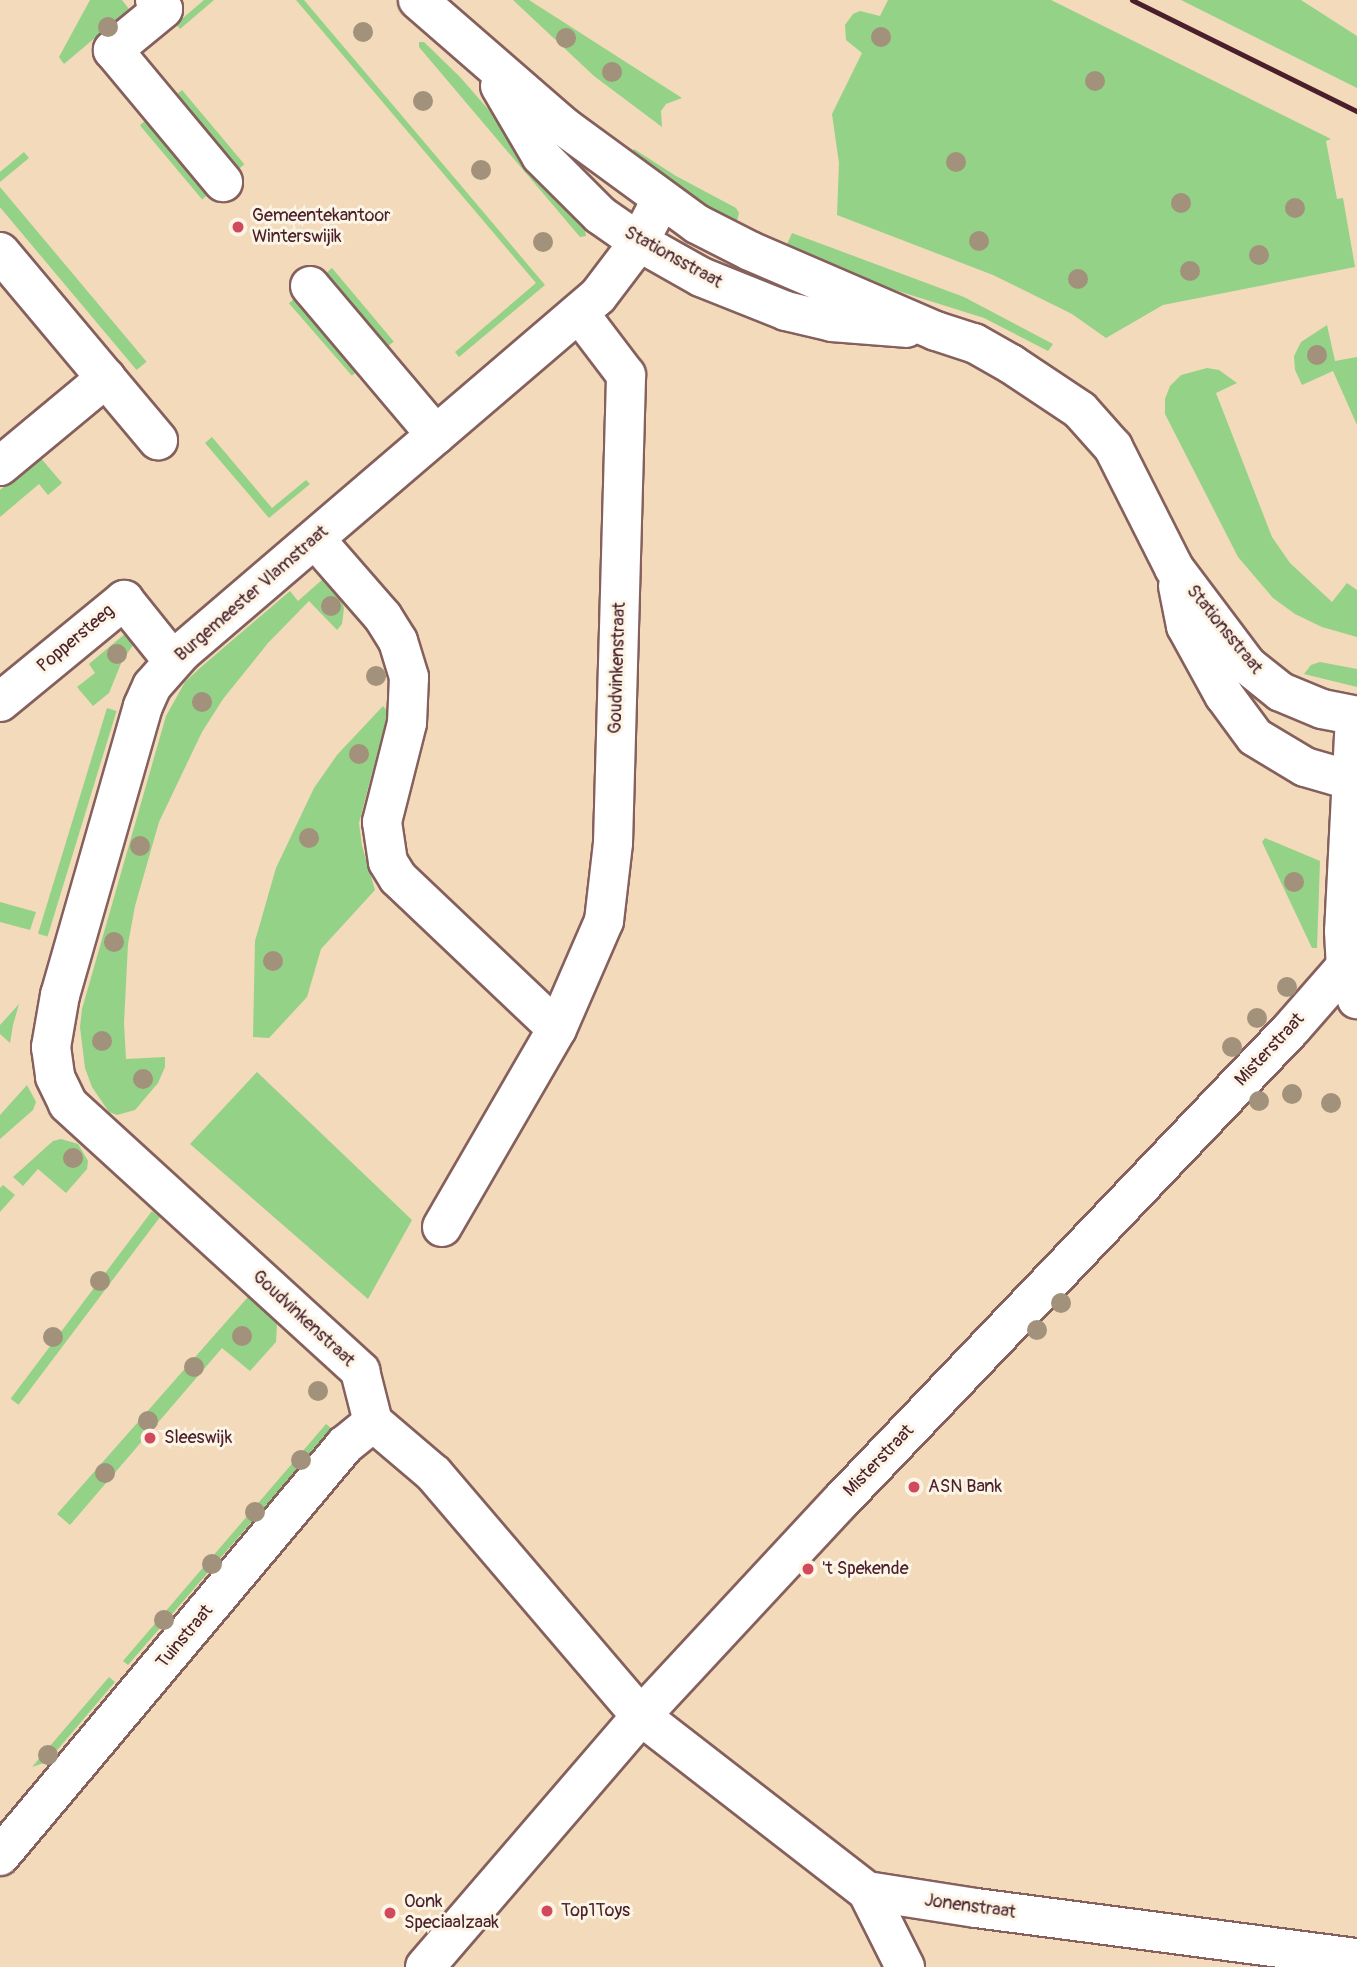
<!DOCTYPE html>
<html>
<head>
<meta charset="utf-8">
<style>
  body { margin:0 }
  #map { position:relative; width:1357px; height:1967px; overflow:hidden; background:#f2dabb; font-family:Pangolin,sans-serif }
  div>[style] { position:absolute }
  .green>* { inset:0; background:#94d287; transform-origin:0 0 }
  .roads { filter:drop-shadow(2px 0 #85605d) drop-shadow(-2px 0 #85605d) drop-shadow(0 2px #85605d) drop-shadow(0 -2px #85605d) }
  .street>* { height:38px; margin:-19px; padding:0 19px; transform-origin:19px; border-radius:19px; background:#fff }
  .secondary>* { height:38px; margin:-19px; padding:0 19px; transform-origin:19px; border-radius:19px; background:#fff }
  .rail>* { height:5px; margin:-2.5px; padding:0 2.5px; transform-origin:2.5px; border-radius:2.5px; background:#4a1f2b }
  .trees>* { width:20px; height:20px; margin:-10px; border-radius:50%; background:#a2917b }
  .dots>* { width:19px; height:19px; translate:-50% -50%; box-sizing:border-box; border:4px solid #fcf5e5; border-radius:50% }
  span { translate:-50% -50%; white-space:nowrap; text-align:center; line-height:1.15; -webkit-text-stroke:6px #fcf5e5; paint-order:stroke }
  .poi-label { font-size:18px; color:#4a1f2b }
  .left { translate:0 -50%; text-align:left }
  .street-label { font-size:18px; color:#4a1f2b }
</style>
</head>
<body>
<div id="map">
  <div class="green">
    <i style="clip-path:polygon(90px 0,122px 0,129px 9px,64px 64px,59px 57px)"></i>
    <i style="clip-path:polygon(204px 0,214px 0,180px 29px,176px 24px)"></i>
    <i style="clip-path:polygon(296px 0,304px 0,545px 285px,459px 357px,455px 352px,536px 283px)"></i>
    <i style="clip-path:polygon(513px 0,529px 0,682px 98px,666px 104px,661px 111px,662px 127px,594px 76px)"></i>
    <i style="clip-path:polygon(888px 0,1051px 0,1331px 139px,1326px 141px,1337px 199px,1343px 198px,1355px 267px,1163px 305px,1106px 338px,1072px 314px,993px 275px,837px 215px,839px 163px,832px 114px,862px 53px,846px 40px,845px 25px,853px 14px,860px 11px,880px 16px)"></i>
    <i style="clip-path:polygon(1181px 0,1301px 0,1357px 36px,1357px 88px)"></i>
    <i style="clip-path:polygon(419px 42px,424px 42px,460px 77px,583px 218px,586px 236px,580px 237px,419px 47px)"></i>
    <i style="left:182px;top:90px;width:97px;height:9px;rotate:50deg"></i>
    <i style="left:146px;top:120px;width:97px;height:8px;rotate:50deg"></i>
    <i style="clip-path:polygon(634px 149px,676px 176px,736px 208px,739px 213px,736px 225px,706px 209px,630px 155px)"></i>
    <i style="clip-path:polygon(24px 152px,29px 158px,0 182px,0 172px)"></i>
    <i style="left:0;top:187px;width:228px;height:13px;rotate:50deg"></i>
    <i style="clip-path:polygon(792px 233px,964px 297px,1053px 344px,1048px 351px,984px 318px,844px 274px,785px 249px)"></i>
    <i style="left:332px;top:268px;width:96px;height:9px;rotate:50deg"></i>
    <i style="left:295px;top:298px;width:96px;height:8px;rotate:49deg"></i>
    <i style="clip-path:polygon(1327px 325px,1335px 361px,1357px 357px,1357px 425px,1333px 371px,1302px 385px,1295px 370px,1294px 356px,1301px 342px)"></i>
    <i style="clip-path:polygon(1207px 368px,1219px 370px,1237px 383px,1216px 393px,1272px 537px,1290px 563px,1332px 602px,1347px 583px,1357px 590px,1357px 637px,1322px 627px,1295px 614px,1273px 598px,1238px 557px,1165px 414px,1165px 399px,1170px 386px,1181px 375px)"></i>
    <i style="clip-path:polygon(212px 437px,272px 508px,306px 480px,310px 484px,269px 518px,205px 443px)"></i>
    <i style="clip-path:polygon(39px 456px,62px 483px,48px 495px,39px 484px,0 517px,0 490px)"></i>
    <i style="clip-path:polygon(323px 579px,341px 600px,344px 608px,342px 624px,337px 630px,309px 601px,268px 643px,223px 699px,202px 732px,159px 822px,135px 906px,128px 944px,124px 1023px,126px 1059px,165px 1057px,165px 1067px,158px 1083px,135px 1110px,117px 1115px,109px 1112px,92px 1087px,85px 1068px,80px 1027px,82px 1009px,166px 716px,185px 682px,200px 668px,290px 591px,298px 601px)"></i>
    <i style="clip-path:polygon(133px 627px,140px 635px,122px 661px,109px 693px,93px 706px,77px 687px,95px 673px,89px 664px)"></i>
    <i style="clip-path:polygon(1320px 662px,1357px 669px,1357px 687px,1304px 674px,1311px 665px)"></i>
    <i style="clip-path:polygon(383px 706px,388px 712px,359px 823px,362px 846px,375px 890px,321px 949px,307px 997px,269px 1038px,253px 1037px,255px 941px,276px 868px,314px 788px,337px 755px)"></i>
    <i style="left:107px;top:708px;width:10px;height:236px;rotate:17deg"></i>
    <i style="clip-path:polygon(1265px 838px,1320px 861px,1317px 948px,1312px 948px,1262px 842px)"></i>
    <i style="clip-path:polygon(0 902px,36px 912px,30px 930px,0 922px)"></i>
    <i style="clip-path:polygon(19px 1004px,13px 1025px,10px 1043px,0 1034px,0 1025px)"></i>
    <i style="clip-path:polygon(257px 1072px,412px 1220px,368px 1299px,190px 1144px)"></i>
    <i style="clip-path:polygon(27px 1085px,36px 1102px,33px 1110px,0 1139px,0 1115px)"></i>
    <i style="clip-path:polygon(61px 1139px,78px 1144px,88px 1161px,87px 1169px,66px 1193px,38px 1169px,23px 1186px,13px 1177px,53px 1141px)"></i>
    <i style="clip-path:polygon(3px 1185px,15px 1195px,0 1212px,0 1188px)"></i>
    <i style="left:152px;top:1211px;width:10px;height:235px;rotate:37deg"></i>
    <i style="clip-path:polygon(248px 1297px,277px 1324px,276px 1342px,250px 1371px,222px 1348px,70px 1525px,57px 1514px)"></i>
    <i style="clip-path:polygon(326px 1424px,332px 1429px,128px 1665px,123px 1661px)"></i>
    <i style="clip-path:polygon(109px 1677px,115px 1682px,47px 1762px,32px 1767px)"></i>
  </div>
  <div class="roads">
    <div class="street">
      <i style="left:155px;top:0;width:12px;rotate:48deg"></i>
      <i style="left:163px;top:9px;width:65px;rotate:140.6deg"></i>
      <i style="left:113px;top:50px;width:172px;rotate:50.2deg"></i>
      <i style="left:661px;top:200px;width:47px;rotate:117.6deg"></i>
      <i style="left:639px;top:242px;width:68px;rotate:127.2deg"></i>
      <i style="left:598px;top:296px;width:548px;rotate:139.44deg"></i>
      <i style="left:182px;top:652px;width:45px;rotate:131.4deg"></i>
      <i style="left:152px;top:686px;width:22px;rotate:114deg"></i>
      <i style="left:143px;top:706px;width:301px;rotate:106deg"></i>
      <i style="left:60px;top:995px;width:53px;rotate:99.8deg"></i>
      <i style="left:51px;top:1047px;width:30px;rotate:82deg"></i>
      <i style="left:55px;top:1077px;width:30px;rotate:64deg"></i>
      <i style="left:68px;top:1104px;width:396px;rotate:42.4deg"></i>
      <i style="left:360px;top:1371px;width:53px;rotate:75.7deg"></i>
      <i style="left:373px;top:1422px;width:80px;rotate:40.4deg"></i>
      <i style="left:434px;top:1474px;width:318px;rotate:49.5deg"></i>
      <i style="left:641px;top:1716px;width:286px;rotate:37.8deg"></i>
      <i style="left:867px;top:1891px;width:110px;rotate:8.9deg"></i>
      <i style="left:976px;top:1908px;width:384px;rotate:7.5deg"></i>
      <i style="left:0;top:252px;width:246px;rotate:50deg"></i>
      <i style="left:310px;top:286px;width:195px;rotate:49.8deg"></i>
      <i style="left:0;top:466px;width:138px;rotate:-39.7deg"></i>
      <i style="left:315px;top:539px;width:103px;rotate:48.9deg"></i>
      <i style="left:383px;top:617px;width:28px;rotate:58deg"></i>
      <i style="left:398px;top:641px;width:38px;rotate:73deg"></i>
      <i style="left:409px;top:677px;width:46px;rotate:92.5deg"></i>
      <i style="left:407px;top:723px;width:102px;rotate:104.2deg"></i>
      <i style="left:382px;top:822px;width:40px;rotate:81.5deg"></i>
      <i style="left:388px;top:862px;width:19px;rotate:58deg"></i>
      <i style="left:398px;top:878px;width:219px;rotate:43.5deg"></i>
      <i style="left:0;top:702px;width:161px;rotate:-39.4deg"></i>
      <i style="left:124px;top:600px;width:78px;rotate:51.2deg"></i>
      <i style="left:1355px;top:716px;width:215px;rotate:92.9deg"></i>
      <i style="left:1344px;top:931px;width:35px;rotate:87deg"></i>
      <i style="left:1346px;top:966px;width:35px;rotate:72deg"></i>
      <i style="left:442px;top:1227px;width:229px;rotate:-59.9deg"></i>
      <i style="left:557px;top:1029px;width:118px;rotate:-66.5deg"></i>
      <i style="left:604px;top:921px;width:79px;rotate:-83.4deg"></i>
      <i style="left:613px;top:843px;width:468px;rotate:-88.4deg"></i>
      <i style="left:626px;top:375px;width:78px;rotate:-127.2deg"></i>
      <i style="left:0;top:1856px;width:537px;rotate:-49.99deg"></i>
      <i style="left:345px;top:1445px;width:36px;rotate:-39deg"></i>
      <i style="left:867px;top:1891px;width:85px;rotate:63.4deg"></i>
      <i style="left:425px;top:1967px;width:331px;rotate:-49.3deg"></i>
      <i style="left:641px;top:1716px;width:292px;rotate:-47.1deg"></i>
      <i style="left:840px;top:1502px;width:655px;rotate:-46.36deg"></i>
      <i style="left:1292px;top:1028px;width:82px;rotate:-48.9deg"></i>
    </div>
    <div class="secondary">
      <i style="left:418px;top:0;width:192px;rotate:41deg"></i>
      <i style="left:563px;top:126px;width:166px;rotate:36.2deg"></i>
      <i style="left:697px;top:224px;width:59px;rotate:27deg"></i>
      <i style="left:750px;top:251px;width:202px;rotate:23.3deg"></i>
      <i style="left:936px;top:331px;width:40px;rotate:18deg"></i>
      <i style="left:974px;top:343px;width:43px;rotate:29.6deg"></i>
      <i style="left:1011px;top:364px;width:83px;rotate:33.7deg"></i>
      <i style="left:1080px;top:410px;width:50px;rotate:48.3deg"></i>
      <i style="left:1113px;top:447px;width:136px;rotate:63.2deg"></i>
      <i style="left:1174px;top:568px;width:121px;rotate:53deg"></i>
      <i style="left:1247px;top:665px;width:43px;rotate:38.5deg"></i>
      <i style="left:1281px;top:692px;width:44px;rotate:22.5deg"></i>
      <i style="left:1322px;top:709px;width:36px;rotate:11deg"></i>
      <i style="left:500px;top:86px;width:81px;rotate:59.6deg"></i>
      <i style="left:541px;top:156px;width:83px;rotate:45deg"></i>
      <i style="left:600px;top:215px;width:47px;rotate:34.7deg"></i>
      <i style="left:639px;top:242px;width:71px;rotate:29.4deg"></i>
      <i style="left:701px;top:277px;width:92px;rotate:21.8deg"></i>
      <i style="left:786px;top:311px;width:47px;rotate:13.4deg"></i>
      <i style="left:832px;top:322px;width:74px;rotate:4.6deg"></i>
      <i style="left:1178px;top:586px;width:41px;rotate:78.7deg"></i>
      <i style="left:1186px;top:626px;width:79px;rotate:61.2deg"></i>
      <i style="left:1224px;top:695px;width:52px;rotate:53.6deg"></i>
      <i style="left:1255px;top:737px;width:58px;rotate:31deg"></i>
      <i style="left:1305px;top:767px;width:54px;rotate:16.1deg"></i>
    </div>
  </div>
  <div class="rail">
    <i style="left:1132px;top:0;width:251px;rotate:26.3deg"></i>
  </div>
  <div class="trees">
    <i style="left:108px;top:27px"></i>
    <i style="left:363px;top:32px"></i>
    <i style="left:881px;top:37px"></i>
    <i style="left:566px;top:38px"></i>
    <i style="left:612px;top:72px"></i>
    <i style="left:1095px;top:81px"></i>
    <i style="left:423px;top:101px"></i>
    <i style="left:956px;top:162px"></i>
    <i style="left:481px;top:170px"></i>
    <i style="left:1181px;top:203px"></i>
    <i style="left:1295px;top:208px"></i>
    <i style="left:979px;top:241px"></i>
    <i style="left:543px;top:242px"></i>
    <i style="left:1259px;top:255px"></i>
    <i style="left:1190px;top:271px"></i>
    <i style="left:1078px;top:279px"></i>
    <i style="left:1317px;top:355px"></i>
    <i style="left:331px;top:606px"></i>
    <i style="left:117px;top:654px"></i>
    <i style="left:376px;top:676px"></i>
    <i style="left:202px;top:702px"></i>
    <i style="left:359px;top:754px"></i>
    <i style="left:309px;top:838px"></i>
    <i style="left:140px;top:846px"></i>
    <i style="left:1294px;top:882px"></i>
    <i style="left:114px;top:942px"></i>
    <i style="left:273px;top:961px"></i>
    <i style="left:1287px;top:987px"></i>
    <i style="left:1257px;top:1018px"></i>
    <i style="left:102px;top:1041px"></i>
    <i style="left:1232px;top:1047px"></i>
    <i style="left:143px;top:1079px"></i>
    <i style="left:1292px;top:1094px"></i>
    <i style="left:1259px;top:1101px"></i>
    <i style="left:1331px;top:1103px"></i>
    <i style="left:73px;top:1158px"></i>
    <i style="left:100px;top:1281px"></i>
    <i style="left:1061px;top:1303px"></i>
    <i style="left:1037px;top:1330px"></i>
    <i style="left:242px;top:1336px"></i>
    <i style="left:53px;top:1337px"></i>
    <i style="left:194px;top:1367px"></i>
    <i style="left:318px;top:1391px"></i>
    <i style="left:148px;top:1421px"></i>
    <i style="left:301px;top:1460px"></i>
    <i style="left:105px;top:1473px"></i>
    <i style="left:255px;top:1512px"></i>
    <i style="left:212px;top:1564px"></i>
    <i style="left:164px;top:1620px"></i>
    <i style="left:48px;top:1755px"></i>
  </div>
  <div class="dots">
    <i style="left:238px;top:227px;background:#d1495b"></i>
    <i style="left:150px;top:1438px;background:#d1495b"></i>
    <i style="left:914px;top:1487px;background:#d1495b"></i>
    <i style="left:808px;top:1569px;background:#d1495b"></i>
    <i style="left:547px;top:1911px;background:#d1495b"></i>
    <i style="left:390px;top:1913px;background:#d1495b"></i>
  </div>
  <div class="poi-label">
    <span class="left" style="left:252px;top:227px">Gemeentekantoor<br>Winterswijik</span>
    <span class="left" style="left:164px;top:1438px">Sleeswijk</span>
    <span class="left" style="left:928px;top:1487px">ASN Bank</span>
    <span class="left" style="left:822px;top:1569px">'t Spekende</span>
    <span class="left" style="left:404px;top:1913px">Oonk<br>Speciaalzaak</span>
    <span class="left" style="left:561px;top:1911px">Top1Toys</span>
  </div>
  <div class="street-label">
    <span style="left:673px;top:258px;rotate:29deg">Stationsstraat</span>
    <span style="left:252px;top:594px;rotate:-41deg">Burgemeester Vlamstraat</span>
    <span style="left:1224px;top:630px;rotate:51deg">Stationsstraat</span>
    <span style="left:76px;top:639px;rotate:-40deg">Poppersteeg</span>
    <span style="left:618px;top:668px;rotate:-88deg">Goudvinkenstraat</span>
    <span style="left:1270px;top:1050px;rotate:-47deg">Misterstraat</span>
    <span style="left:303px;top:1319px;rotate:43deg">Goudvinkenstraat</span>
    <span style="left:879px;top:1461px;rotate:-46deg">Misterstraat</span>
    <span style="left:185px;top:1637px;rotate:-50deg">Tuinstraat</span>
    <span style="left:970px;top:1907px;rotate:8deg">Jonenstraat</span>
  </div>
</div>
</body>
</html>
